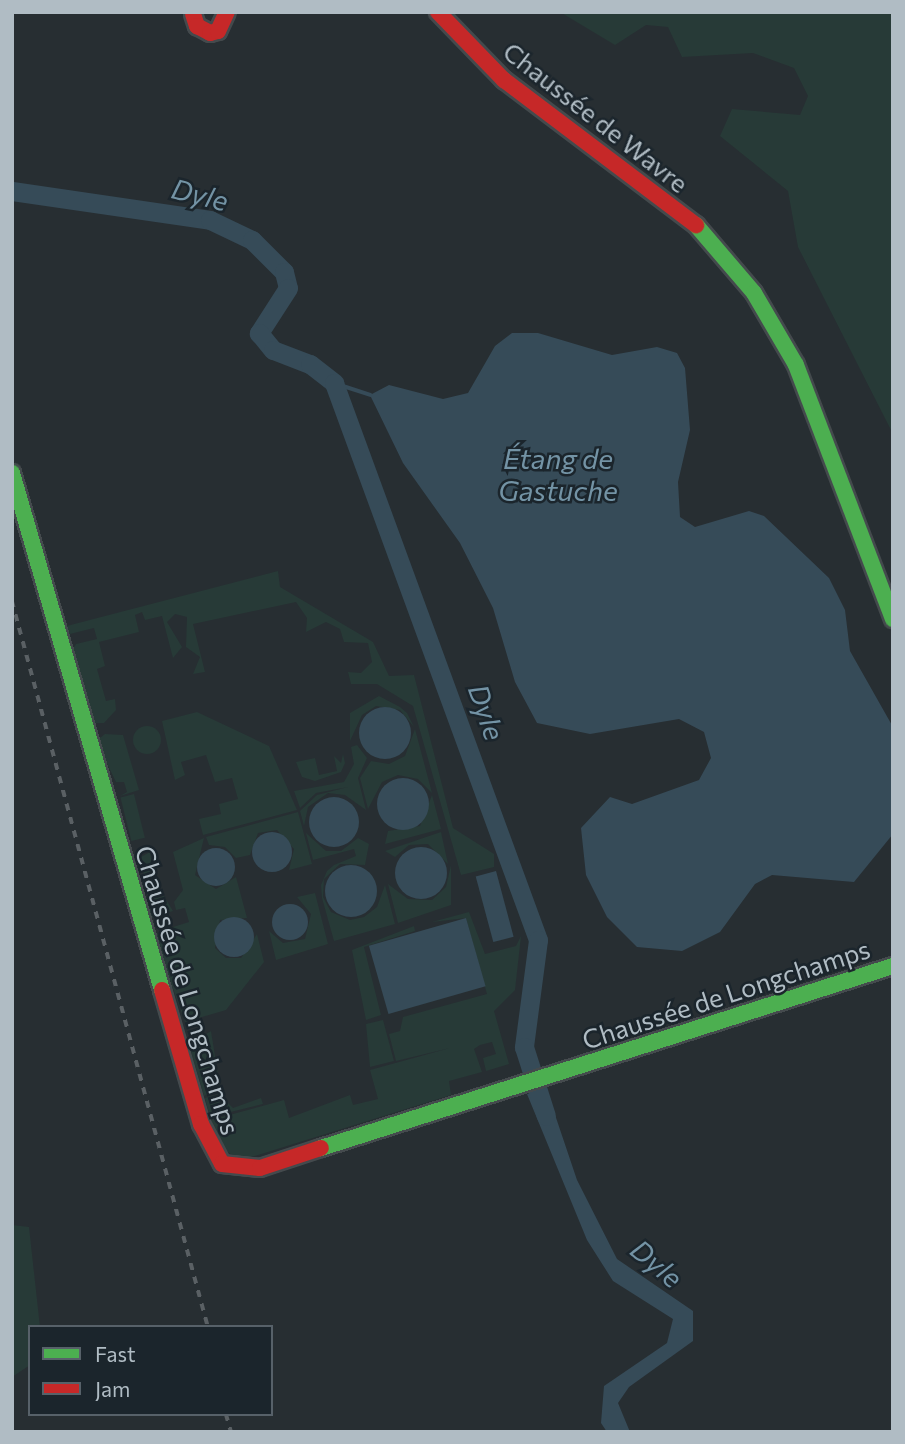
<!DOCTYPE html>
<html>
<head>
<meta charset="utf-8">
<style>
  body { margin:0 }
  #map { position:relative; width:905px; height:1444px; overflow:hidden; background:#272e32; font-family:Commissioner,sans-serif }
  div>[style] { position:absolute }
  .green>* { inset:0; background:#273a37; transform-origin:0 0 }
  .round { border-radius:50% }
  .water>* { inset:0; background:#364b58; transform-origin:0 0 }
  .stream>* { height:3.5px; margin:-1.75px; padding:0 1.75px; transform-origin:1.75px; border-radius:1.75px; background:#364b58 }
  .river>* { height:19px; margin:-9.5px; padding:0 9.5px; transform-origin:9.5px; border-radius:9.5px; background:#364b58 }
  .roads { filter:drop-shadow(2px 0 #444a4d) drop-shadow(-2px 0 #444a4d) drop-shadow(0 2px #444a4d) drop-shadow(0 -2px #444a4d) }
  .fast>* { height:16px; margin:-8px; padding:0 8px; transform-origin:8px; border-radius:8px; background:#4caf50 }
  .jam>* { height:16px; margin:-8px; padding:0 8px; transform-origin:8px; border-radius:8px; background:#c62828 }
  .rail>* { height:3.5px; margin-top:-1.75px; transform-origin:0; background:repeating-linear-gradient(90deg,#5a6064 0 7px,transparent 0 14px) }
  span { translate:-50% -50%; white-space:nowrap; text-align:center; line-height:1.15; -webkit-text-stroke:5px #1b252c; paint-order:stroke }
  .street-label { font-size:26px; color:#b0bcc4 }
  .water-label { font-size:28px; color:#7393a5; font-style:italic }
  .frame { position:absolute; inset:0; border:14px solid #b0bcc4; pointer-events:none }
  .legend { position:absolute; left:28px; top:1325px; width:245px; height:91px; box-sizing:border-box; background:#1b252c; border:2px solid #576169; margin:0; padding:9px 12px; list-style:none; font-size:21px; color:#b0bcc4 }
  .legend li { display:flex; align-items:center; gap:14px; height:35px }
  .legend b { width:35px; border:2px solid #576169 }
</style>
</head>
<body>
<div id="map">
  <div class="green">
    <i style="clip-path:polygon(560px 12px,893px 12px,893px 434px,798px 247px,788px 191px,720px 136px,732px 109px,800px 115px,808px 96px,794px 68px,753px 53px,682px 57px,668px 27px,646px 25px,615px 45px)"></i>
    <i style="clip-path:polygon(278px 571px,280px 587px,373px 642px,389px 676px,414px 675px,453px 828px,494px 854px,494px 867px,461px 875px,413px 706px,377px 684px,351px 684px,348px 672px,361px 673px,372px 662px,368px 643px,344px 642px,340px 629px,326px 622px,306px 632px,307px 618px,296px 602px,193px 624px,205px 672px,193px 674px,200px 657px,186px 647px,187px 617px,175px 614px,167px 622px,182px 647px,173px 658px,162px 616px,145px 620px,142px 612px,135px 615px,139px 632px,99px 642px,105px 666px,97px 669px,106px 701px,115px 699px,116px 710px,104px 723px,92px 723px,68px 657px,76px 644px,97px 639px,94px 628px,66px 635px,59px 628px)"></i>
    <i style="clip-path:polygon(379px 696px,400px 707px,407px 713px,414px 727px,400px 710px,376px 706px,362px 715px,350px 741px,350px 713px)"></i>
    <i style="clip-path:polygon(197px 712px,269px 746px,297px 810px,203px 835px,199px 819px,221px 814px,219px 804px,238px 799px,232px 778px,215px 782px,206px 755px,181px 762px,185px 775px,175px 780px,162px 721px)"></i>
    <i class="round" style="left:133px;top:726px;width:28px;height:28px"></i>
    <i style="clip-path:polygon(415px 729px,432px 793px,418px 779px,398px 775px,382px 782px,368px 809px,360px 778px,371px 761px,389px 764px,405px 756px)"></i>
    <i style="clip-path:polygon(105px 734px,123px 735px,139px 790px,120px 796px,127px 792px,124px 782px,116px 782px,96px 741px)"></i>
    <i style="clip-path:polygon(357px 745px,367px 758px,358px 778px,366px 810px,345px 795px,328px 793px,308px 807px,304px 826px,300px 811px,317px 795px,348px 787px,316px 793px,300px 808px,294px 791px,344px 782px,354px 764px,351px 747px)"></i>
    <i style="clip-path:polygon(343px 754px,345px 763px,341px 772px,315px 781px,302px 777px,296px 762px,315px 758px,319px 775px,337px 771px,334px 756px,341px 763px)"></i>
    <i style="left:134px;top:794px;width:45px;height:14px;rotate:76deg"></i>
    <i style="clip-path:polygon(432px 795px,441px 829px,385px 844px,388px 831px,420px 826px)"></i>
    <i style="clip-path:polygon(298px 812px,312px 864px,289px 870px,294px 849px,277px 830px,258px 833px,250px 855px,236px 858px,225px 847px,209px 845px,206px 837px)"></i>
    <i style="clip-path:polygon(441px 832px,448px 864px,428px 844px,409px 845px,395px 857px,385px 851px)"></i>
    <i style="clip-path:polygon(306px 833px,326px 851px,341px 851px,358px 838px,369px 844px,365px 865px,340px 864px,324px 879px,323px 897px,331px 912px,350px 920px,364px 917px,377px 907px,385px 885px,395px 924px,334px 941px,322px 898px,321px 885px,327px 871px,334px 865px,356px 856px,354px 849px,313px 860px)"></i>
    <i style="clip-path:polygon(204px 838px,195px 875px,216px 889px,236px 877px,247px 918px,220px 920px,215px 948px,226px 958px,241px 958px,257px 934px,264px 962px,226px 1010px,185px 1022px,154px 936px,163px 930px,165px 937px,174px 934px,173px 927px,189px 922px,185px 908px,176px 910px,174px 902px,183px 890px,173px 852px)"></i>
    <i style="clip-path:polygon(150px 852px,157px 898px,164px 896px,173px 911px,151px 918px,142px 864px,132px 862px)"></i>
    <i style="clip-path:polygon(451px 865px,451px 905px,398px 923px,388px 884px,408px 899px,432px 900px,446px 887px)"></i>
    <i style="clip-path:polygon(315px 893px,328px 944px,276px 960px,269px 931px,283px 943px,305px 939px,311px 914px,297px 897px)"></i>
    <i style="clip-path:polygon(469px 912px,485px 954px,516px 946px,521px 936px,515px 990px,494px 1011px,509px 1064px,486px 1071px,483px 1058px,496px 1054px,492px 1042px,480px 1045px,474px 1049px,482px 1072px,449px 1081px,451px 1095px,248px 1158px,233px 1156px,216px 1142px,211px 1120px,284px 1100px,289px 1118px,350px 1095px,353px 1105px,378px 1099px,370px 1070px,450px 1048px,396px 1061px,389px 1034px,400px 1031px,403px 1017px,487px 994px,466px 918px,432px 922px)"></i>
    <i style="clip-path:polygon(414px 926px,415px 931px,364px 947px,381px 1015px,366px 1020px,352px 950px)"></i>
    <i style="clip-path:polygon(383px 1020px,394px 1061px,370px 1067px,366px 1024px)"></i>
    <i style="clip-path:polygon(211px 1031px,220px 1087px,204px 1096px,189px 1045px)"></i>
    <i style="clip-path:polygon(219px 1094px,233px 1108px,261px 1098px,263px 1104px,210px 1117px,205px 1098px)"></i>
    <i style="clip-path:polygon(12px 1225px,29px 1227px,40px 1327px,30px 1327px,30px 1365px,12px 1377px)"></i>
  </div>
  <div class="water">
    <i style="clip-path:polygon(512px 333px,538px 333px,612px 355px,657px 347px,677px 353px,685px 368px,690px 430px,678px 482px,680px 517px,695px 527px,749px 511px,764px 516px,829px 578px,845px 610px,850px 651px,893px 727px,893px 834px,854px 882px,772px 875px,755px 884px,720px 932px,682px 951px,637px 947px,607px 917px,586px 875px,581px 828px,610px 797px,632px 804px,699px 780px,711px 758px,704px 732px,679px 719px,590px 734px,537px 723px,515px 682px,493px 608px,460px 543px,403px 463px,370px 395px,389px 385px,443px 399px,468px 393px,495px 346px)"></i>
    <i class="round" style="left:359px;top:707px;width:52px;height:52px"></i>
    <i class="round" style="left:377px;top:778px;width:52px;height:52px"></i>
    <i class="round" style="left:309px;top:797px;width:50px;height:50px"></i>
    <i class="round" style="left:252px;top:832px;width:40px;height:40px"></i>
    <i class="round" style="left:395px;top:847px;width:52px;height:52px"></i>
    <i class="round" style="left:197px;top:848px;width:38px;height:38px"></i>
    <i class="round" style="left:325px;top:865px;width:52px;height:52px"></i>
    <i style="left:496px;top:871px;width:68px;height:21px;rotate:75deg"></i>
    <i class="round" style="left:272px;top:904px;width:36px;height:36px"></i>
    <i class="round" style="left:214px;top:917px;width:40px;height:40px"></i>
    <i style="left:466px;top:918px;width:71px;height:101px;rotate:74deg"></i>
    <i style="clip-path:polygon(546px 1088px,577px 1180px,617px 1259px,693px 1311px,693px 1341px,629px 1387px,618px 1403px,630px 1432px,607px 1432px,601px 1423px,604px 1386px,667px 1343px,673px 1319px,613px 1281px,587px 1240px,527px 1094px)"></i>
  </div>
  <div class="stream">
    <i style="left:334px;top:383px;width:38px;rotate:18deg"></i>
  </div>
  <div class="river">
    <i style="left:12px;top:191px;width:200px;rotate:8.3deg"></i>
    <i style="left:210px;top:220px;width:47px;rotate:25.5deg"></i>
    <i style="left:252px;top:240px;width:45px;rotate:45deg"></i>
    <i style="left:284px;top:272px;width:16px;rotate:76deg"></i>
    <i style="left:288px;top:288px;width:54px;rotate:122.8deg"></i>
    <i style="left:259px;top:333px;width:22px;rotate:51deg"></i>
    <i style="left:273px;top:350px;width:40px;rotate:21deg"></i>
    <i style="left:310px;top:364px;width:31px;rotate:38deg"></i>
    <i style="left:334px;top:383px;width:593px;rotate:69.88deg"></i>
    <i style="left:538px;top:940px;width:108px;rotate:97.5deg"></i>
    <i style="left:524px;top:1047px;width:72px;rotate:72.3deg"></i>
  </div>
  <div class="roads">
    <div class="fast">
      <i style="left:696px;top:225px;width:89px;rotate:49.5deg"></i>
      <i style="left:754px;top:293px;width:83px;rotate:59.7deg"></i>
      <i style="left:796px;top:365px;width:272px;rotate:69.1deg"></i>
      <i style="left:12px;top:473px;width:538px;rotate:73.82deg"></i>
      <i style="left:321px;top:1148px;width:600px;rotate:-17.65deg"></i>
    </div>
    <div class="jam">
      <i style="left:438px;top:12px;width:95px;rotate:45.9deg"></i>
      <i style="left:504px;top:80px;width:241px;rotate:37.1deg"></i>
      <i style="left:193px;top:14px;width:13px;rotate:72deg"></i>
      <i style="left:197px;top:26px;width:15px;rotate:28deg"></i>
      <i style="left:210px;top:33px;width:8px;rotate:-14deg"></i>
      <i style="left:218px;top:31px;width:21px;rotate:-65deg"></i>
      <i style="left:162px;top:990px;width:140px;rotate:73.8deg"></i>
      <i style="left:201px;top:1124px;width:45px;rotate:62.3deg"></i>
      <i style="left:222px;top:1164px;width:38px;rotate:6deg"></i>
      <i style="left:260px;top:1168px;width:64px;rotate:-18.2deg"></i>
    </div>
  </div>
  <div class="rail">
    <i style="left:12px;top:601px;width:752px;rotate:74.89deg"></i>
    <i style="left:226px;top:1414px;width:19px;rotate:74deg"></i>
  </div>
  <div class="street-label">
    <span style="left:596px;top:117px;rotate:38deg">Chaussée de Wavre</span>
    <span style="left:188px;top:990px;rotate:73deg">Chaussée de Longchamps</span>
    <span style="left:726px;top:994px;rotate:-18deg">Chaussée de Longchamps</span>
  </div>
  <div class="water-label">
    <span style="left:200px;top:194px;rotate:14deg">Dyle</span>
    <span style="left:558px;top:474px">Étang de<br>Gastuche</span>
    <span style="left:487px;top:712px;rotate:71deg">Dyle</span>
    <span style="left:657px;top:1263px;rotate:40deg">Dyle</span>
  </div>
  <div class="frame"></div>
  <ul class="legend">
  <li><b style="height:9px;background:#4caf50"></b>Fast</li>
  <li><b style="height:9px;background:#c62828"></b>Jam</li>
  </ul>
</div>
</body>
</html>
